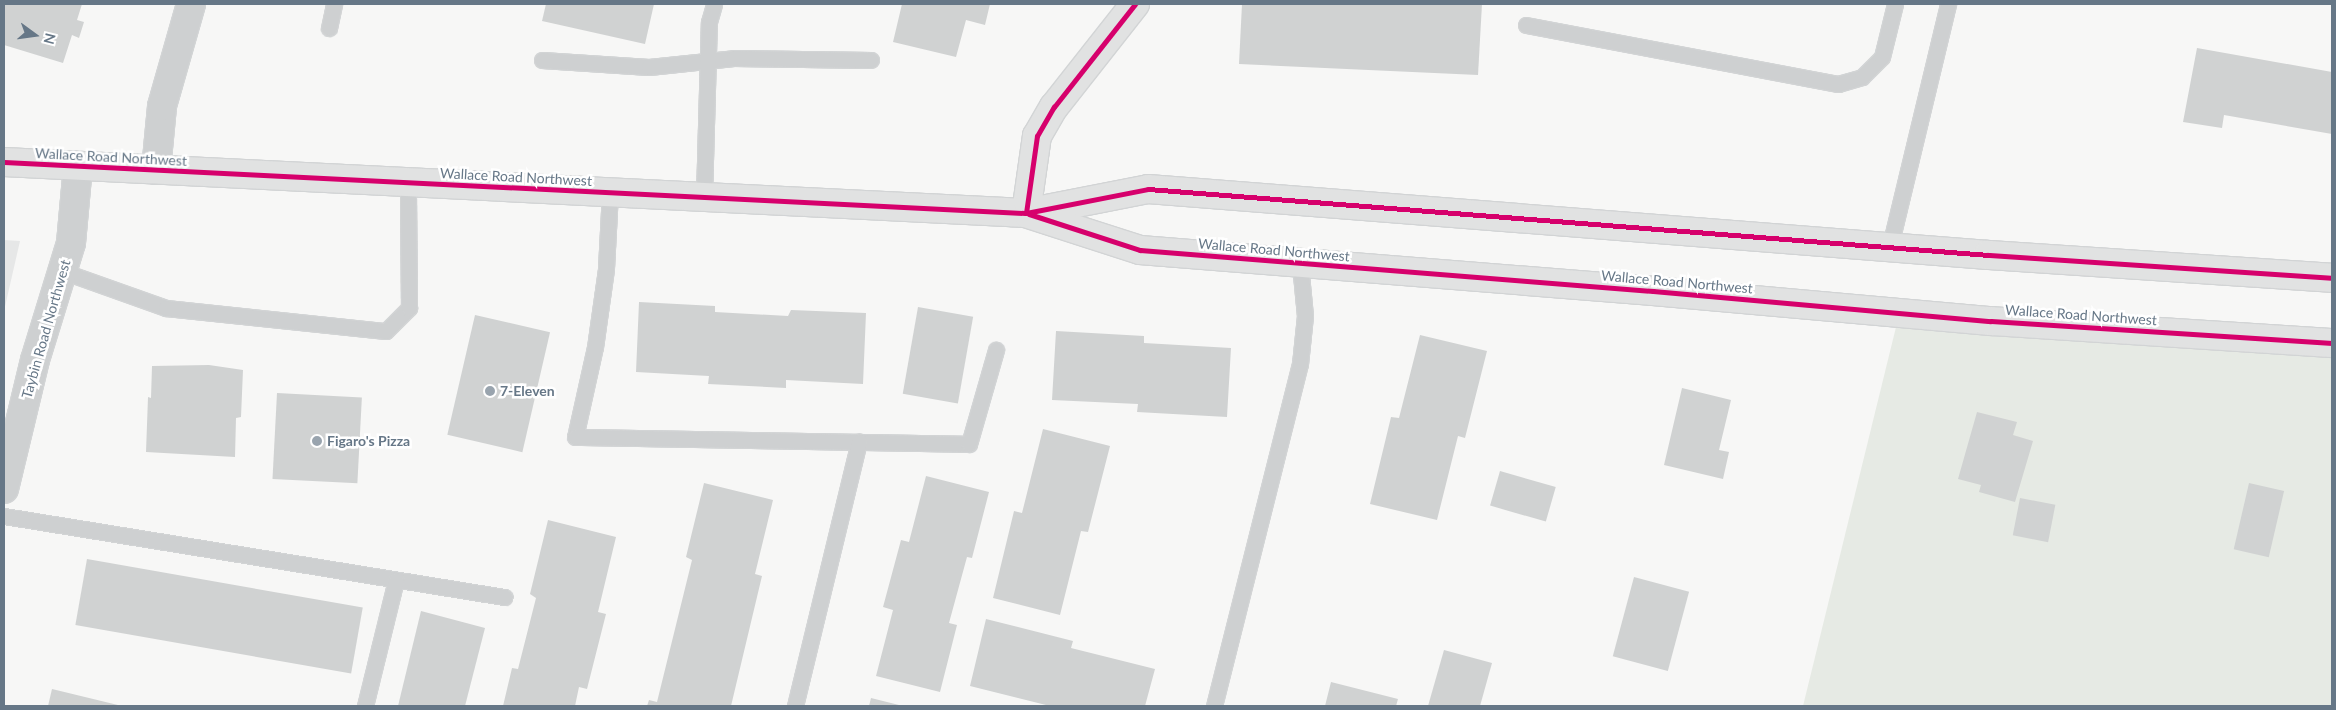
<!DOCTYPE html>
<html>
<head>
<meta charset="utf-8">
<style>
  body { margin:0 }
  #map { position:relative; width:2336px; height:710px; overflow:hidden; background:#f7f7f6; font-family:Lato,sans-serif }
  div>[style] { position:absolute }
  .built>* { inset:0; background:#e6e7e7 }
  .green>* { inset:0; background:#e6eae4 }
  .building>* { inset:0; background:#d0d2d2; transform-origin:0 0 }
  .roads { filter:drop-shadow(1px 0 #d2d4d5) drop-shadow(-1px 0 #d2d4d5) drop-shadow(0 1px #d2d4d5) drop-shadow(0 -1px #d2d4d5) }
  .service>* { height:15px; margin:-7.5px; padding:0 7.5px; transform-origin:7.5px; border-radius:7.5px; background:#ced0d1 }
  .minor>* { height:28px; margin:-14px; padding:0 14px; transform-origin:14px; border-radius:14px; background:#ced0d1 }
  .secondary>* { height:28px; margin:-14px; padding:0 14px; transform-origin:14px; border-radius:14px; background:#e1e2e2 }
  .primary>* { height:28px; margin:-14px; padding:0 14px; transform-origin:14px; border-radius:14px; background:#e1e2e2 }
  .cycleway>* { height:5px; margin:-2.5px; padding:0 2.5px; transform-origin:2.5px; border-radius:2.5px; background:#d6006c }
  .dots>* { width:14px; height:14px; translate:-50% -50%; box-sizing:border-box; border:2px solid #fff; border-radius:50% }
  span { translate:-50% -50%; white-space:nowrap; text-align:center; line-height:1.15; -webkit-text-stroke:5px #fff; paint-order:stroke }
  .street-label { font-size:14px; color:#667787 }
  .poi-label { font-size:14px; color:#667787; font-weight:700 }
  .left { translate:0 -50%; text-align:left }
  .frame { position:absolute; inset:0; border:5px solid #667787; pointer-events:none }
  .north { position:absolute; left:10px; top:10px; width:50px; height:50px; -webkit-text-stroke:4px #fff; paint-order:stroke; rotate:104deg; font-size:14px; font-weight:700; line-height:20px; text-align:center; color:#667787 }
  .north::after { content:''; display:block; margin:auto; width:18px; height:22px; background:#667787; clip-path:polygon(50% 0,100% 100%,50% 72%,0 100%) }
</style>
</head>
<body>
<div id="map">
  <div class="built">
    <i style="clip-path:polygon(4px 240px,20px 241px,4px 311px)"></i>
  </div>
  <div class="green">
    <i style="clip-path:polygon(1897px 323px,2332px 346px,2332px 706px,1803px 706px)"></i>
  </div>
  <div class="building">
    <i style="clip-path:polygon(4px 4px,82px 4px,77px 20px,84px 22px,79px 38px,72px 35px,63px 63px,4px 45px)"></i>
    <i style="clip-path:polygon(546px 4px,654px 4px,645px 44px,542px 21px)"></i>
    <i style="clip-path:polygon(902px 4px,990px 4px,985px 25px,966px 20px,956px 57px,893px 42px)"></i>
    <i style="clip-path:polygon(1242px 4px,1482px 4px,1478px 75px,1239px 64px)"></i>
    <i style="clip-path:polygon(2197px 48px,2332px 72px,2332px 134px,2224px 115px,2222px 128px,2183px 122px)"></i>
    <i style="clip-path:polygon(639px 302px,715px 306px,715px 312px,788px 316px,791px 310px,866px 313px,863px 384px,786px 380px,786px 388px,708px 384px,709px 376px,636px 372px)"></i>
    <i style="left:918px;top:307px;width:56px;height:88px;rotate:10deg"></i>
    <i style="left:475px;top:315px;width:77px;height:123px;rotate:13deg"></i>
    <i style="clip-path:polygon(1056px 331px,1144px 336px,1144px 343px,1231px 348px,1227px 417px,1137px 412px,1138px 404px,1052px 400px)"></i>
    <i style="clip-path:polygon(1420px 335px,1487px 351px,1465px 438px,1458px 436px,1437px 520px,1370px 504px,1391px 417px,1399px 418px)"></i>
    <i style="clip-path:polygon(209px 365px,243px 370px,241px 417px,236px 418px,235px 457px,146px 452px,148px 397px,151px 398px,152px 366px)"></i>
    <i style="clip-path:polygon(1682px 388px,1731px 400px,1719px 450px,1729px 452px,1723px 479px,1664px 465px)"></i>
    <i style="left:277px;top:393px;width:85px;height:86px;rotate:3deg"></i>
    <i style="clip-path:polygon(1977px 412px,2017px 422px,2013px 435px,2033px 441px,2015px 502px,1979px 492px,1981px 485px,1958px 479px)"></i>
    <i style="clip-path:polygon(1043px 429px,1110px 446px,1088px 532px,1081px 531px,1060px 615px,993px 598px,1014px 511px,1022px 513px)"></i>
    <i style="left:1500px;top:471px;width:58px;height:36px;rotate:16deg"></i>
    <i style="clip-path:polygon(926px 476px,989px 492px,972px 558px,967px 557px,949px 623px,957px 625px,940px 692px,876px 676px,893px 610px,883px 607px,901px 540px,909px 542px)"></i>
    <i style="clip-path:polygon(704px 483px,773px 500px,755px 574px,762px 576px,731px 706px,647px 706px,649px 700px,657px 702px,692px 560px,686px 557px)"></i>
    <i style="left:2249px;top:483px;width:36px;height:68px;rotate:13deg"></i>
    <i style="left:2020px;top:498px;width:36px;height:38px;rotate:11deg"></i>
    <i style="clip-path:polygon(548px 520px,616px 537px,598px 612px,606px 614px,587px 689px,579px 687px,575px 706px,503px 706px,512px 668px,518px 669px,536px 598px,530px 594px)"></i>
    <i style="left:87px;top:559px;width:280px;height:67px;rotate:10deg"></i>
    <i style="left:1634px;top:577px;width:57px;height:82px;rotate:15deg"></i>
    <i style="clip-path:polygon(421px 611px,485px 628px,465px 706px,398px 706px)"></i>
    <i style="clip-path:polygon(986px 619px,1073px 641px,1071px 648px,1155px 669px,1145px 706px,1050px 706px,970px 686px)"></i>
    <i style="clip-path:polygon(1444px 650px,1492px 663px,1480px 706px,1428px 706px)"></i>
    <i style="clip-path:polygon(1331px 682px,1398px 699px,1396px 706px,1325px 706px)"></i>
    <i style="clip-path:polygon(52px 689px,122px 706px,48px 706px)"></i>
    <i style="clip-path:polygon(871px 698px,903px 706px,869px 706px)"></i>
  </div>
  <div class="roads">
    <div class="service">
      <i style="left:1526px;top:25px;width:318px;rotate:10.7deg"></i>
      <i style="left:1838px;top:84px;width:25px;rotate:-16deg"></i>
      <i style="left:1862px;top:77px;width:28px;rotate:-45deg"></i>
      <i style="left:1882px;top:57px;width:55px;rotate:-76.2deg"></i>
      <i style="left:329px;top:28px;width:25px;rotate:-78deg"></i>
      <i style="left:542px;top:60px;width:107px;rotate:3.7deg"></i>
      <i style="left:649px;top:67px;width:85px;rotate:-6deg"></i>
      <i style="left:734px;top:58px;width:137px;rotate:0.8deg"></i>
      <i style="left:610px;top:192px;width:77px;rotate:93deg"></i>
      <i style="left:606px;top:269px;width:79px;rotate:98deg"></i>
      <i style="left:595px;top:347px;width:92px;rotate:102.5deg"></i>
      <i style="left:575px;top:437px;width:394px;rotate:1deg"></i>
      <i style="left:969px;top:444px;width:98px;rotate:-74deg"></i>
      <i style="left:704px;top:197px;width:175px;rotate:-88.4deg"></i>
      <i style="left:709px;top:22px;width:19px;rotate:-74deg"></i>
      <i style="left:1890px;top:246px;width:249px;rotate:-76.5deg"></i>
      <i style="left:62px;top:271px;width:110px;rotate:19.6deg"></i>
      <i style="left:166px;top:308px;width:221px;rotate:6deg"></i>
      <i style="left:386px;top:331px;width:33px;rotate:-45deg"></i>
      <i style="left:409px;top:308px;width:125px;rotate:-90.5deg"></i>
      <i style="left:4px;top:516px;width:507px;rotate:9.2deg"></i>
      <i style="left:365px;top:706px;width:130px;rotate:-76.2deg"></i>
      <i style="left:795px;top:706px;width:272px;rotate:-76.4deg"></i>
      <i style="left:1214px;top:706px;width:353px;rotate:-75.9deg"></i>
      <i style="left:1300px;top:364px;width:48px;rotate:-84.1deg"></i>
      <i style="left:1305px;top:316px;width:52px;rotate:-95.5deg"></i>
    </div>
    <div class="minor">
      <i style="left:156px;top:170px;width:64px;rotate:-84.6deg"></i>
      <i style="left:162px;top:106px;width:106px;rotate:-74.1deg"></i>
      <i style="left:4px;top:489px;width:133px;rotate:-76.5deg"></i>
      <i style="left:35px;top:360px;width:122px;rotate:-72.9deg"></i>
      <i style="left:71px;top:243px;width:77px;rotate:-84.8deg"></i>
    </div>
    <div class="secondary">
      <i style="left:1026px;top:213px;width:78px;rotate:-81.9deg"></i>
      <i style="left:1037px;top:136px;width:34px;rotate:-60deg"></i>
      <i style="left:1054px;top:107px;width:131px;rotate:-51.8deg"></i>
    </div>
    <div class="primary">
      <i style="left:4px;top:162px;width:1023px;rotate:2.86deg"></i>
      <i style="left:1026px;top:213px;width:124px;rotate:-11.1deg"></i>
      <i style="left:1148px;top:189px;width:843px;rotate:4.49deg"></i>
      <i style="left:1988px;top:255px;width:345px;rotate:3.8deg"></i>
      <i style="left:1028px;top:214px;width:118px;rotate:17.8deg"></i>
      <i style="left:1140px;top:250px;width:515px;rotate:4.57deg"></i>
      <i style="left:1653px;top:291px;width:339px;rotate:5.1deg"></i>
      <i style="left:1991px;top:321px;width:342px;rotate:3.7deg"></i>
    </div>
  </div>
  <div class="cycleway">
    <i style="left:4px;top:162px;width:1023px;rotate:2.86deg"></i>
    <i style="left:1026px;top:213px;width:124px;rotate:-11.1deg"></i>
    <i style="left:1148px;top:189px;width:843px;rotate:4.49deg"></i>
    <i style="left:1988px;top:255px;width:345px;rotate:3.8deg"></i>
    <i style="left:1026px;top:213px;width:78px;rotate:-81.9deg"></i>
    <i style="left:1037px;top:136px;width:34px;rotate:-60deg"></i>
    <i style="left:1054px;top:107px;width:131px;rotate:-51.8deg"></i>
    <i style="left:1029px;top:214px;width:117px;rotate:18deg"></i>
    <i style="left:1140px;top:250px;width:515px;rotate:4.57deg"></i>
    <i style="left:1653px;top:291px;width:339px;rotate:5.1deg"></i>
    <i style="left:1991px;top:321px;width:342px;rotate:3.7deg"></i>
  </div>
  <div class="dots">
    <i style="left:490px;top:391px;background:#99a4ae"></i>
    <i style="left:317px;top:441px;background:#99a4ae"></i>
  </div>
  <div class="street-label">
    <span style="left:111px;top:157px;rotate:3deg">Wallace Road Northwest</span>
    <span style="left:516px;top:177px;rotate:3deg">Wallace Road Northwest</span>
    <span style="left:1274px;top:250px;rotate:5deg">Wallace Road Northwest</span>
    <span style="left:1677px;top:282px;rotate:5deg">Wallace Road Northwest</span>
    <span style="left:2081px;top:315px;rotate:4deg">Wallace Road Northwest</span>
    <span style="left:46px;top:329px;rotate:-74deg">Taybin Road Northwest</span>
  </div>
  <div class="poi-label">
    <span class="left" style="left:500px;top:391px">7-Eleven</span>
    <span class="left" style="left:327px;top:441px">Figaro's Pizza</span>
  </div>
  <div class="frame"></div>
  <div class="north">N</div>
</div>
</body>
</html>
